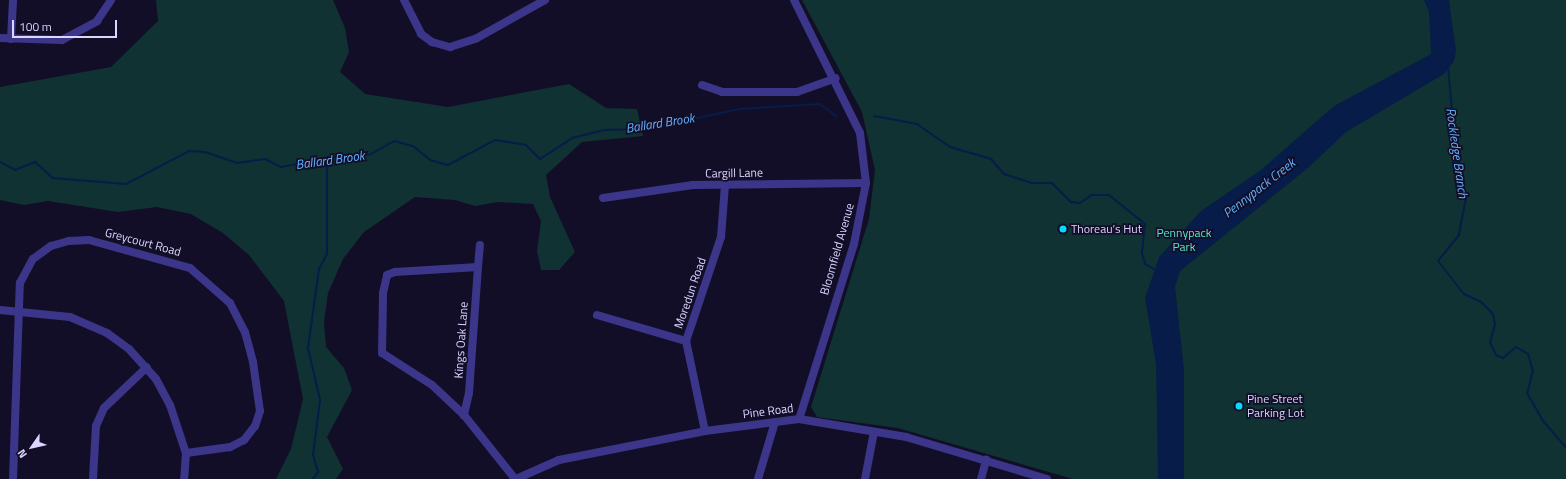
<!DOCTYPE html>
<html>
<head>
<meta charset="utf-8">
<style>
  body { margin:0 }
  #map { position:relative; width:1566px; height:479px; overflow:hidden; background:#130e28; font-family:"Titillium Web",sans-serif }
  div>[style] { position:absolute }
  .green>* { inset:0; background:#103232 }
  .water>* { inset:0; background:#071c48 }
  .stream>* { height:2px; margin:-1px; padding:0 1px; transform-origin:1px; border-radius:1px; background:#071c48 }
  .minor>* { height:8px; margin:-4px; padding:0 4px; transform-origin:4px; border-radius:4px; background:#3c368a }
  .dots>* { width:11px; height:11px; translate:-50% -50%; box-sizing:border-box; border:2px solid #130e28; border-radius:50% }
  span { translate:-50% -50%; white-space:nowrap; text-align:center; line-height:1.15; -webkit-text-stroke:3.5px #130e28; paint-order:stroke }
  .street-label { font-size:12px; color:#dbd5ff }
  .poi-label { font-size:12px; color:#dbd5ff }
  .left { translate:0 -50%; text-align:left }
  .park-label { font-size:12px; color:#58e8c9 }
  .water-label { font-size:13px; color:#63b1ff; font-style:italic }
  .north { position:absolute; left:12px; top:427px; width:40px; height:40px; -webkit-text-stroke:3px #130e28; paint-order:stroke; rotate:236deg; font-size:11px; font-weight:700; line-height:16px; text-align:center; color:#dbd5ff }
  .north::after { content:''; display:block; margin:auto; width:14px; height:18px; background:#dbd5ff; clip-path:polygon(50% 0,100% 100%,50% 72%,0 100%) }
  .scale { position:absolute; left:12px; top:20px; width:105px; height:18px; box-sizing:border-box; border:2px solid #dbd5ff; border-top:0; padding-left:5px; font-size:12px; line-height:14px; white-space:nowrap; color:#dbd5ff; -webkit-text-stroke:3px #130e28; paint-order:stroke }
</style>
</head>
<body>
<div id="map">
  <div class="green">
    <i style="clip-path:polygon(156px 0,333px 0,345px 28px,349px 52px,340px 72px,365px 94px,448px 107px,569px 84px,606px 108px,637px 109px,643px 136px,582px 142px,546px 175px,550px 197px,575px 252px,559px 270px,541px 270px,537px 251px,541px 221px,533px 204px,498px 202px,475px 206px,455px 200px,415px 197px,364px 232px,343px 259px,328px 293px,324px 322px,326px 347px,344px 368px,352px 390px,327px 437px,343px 469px,336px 479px,276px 479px,291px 449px,303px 399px,284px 301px,249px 255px,223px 233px,191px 214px,157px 207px,118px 212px,48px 201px,24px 205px,0 200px,0 87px,111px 67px,158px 21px)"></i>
    <i style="clip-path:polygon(802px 0,1566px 0,1566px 479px,1073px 479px,898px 428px,817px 417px,811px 407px,869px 219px,875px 170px,862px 112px)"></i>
  </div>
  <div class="water">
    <i style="clip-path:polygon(1424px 0,1449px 0,1456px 51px,1454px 61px,1444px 74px,1346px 132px,1308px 168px,1180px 271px,1175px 287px,1184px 369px,1184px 479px,1158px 479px,1156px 364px,1145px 298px,1159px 257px,1201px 211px,1261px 170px,1334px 106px,1431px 54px,1429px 12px)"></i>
  </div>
  <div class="stream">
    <i style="left:1448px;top:66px;width:77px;rotate:84.8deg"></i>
    <i style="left:1455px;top:143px;width:56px;rotate:78.7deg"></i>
    <i style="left:1466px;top:198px;width:38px;rotate:101deg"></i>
    <i style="left:1459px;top:235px;width:33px;rotate:129deg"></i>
    <i style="left:1438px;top:261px;width:42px;rotate:51.8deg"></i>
    <i style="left:1464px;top:294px;width:19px;rotate:25deg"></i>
    <i style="left:1481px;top:302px;width:17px;rotate:45deg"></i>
    <i style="left:1493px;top:314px;width:11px;rotate:80deg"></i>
    <i style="left:1495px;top:325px;width:18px;rotate:106deg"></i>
    <i style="left:1490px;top:342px;width:14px;rotate:65deg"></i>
    <i style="left:1496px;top:355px;width:8px;rotate:23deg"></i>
    <i style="left:1503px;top:358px;width:17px;rotate:-40deg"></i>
    <i style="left:1516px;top:347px;width:14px;rotate:30deg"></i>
    <i style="left:1528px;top:354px;width:18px;rotate:74deg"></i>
    <i style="left:1533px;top:371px;width:23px;rotate:105deg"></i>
    <i style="left:1527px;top:393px;width:34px;rotate:60deg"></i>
    <i style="left:1544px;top:422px;width:33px;rotate:49deg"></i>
    <i style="left:874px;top:116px;width:44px;rotate:10.5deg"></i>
    <i style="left:917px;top:124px;width:40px;rotate:34.9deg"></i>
    <i style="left:950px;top:147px;width:43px;rotate:16.3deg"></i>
    <i style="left:991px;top:159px;width:20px;rotate:49deg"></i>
    <i style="left:1004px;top:174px;width:28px;rotate:18deg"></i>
    <i style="left:1031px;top:183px;width:21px"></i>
    <i style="left:1052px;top:183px;width:27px;rotate:45deg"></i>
    <i style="left:1071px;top:202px;width:9px;rotate:6deg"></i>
    <i style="left:1080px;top:203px;width:14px;rotate:-34deg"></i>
    <i style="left:1092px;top:195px;width:17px"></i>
    <i style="left:1109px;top:195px;width:46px;rotate:38.9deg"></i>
    <i style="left:1145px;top:224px;width:29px;rotate:96deg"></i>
    <i style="left:1142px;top:253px;width:11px;rotate:75deg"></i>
    <i style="left:1145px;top:264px;width:13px;rotate:29deg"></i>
    <i style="left:0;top:162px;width:17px;rotate:28deg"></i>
    <i style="left:15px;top:170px;width:22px;rotate:-22deg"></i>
    <i style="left:35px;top:162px;width:24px;rotate:42deg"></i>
    <i style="left:53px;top:178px;width:73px;rotate:4.7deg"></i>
    <i style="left:126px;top:184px;width:71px;rotate:-27.6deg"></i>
    <i style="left:189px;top:151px;width:16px;rotate:4deg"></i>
    <i style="left:205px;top:152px;width:34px;rotate:19deg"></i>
    <i style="left:237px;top:163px;width:28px;rotate:-8deg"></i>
    <i style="left:265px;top:159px;width:18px;rotate:27deg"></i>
    <i style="left:281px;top:167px;width:65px;rotate:-10.6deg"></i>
    <i style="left:345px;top:155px;width:24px"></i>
    <i style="left:369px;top:155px;width:29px;rotate:-29deg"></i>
    <i style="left:394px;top:141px;width:20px;rotate:15deg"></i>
    <i style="left:413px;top:146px;width:22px;rotate:39deg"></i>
    <i style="left:430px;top:160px;width:19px;rotate:16deg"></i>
    <i style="left:448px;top:165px;width:53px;rotate:-28deg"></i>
    <i style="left:495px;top:140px;width:31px;rotate:9deg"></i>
    <i style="left:526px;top:145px;width:20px;rotate:45deg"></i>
    <i style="left:540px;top:159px;width:38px;rotate:-33deg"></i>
    <i style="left:572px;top:138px;width:33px;rotate:-14deg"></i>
    <i style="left:604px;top:130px;width:40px;rotate:-1.4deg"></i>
    <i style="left:644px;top:129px;width:98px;rotate:-11.8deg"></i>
    <i style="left:740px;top:109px;width:80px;rotate:-3.6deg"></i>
    <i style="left:820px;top:104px;width:21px;rotate:37deg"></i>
    <i style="left:313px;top:479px;width:9px;rotate:-54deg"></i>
    <i style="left:318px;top:472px;width:18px;rotate:-106deg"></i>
    <i style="left:313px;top:455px;width:55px;rotate:-82.7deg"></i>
    <i style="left:320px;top:400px;width:53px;rotate:-103deg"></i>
    <i style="left:308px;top:348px;width:80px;rotate:-82.1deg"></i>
    <i style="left:319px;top:269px;width:17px;rotate:-62deg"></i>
    <i style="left:327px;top:254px;width:95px;rotate:-90deg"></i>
  </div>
  <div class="minor">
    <i style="left:404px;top:0;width:38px;rotate:63deg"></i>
    <i style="left:421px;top:34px;width:14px;rotate:36deg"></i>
    <i style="left:432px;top:42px;width:19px;rotate:16deg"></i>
    <i style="left:450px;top:47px;width:28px;rotate:-18deg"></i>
    <i style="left:477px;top:38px;width:78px;rotate:-29.2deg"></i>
    <i style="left:794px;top:0;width:148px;rotate:63.6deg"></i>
    <i style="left:860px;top:133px;width:50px;rotate:83.2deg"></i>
    <i style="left:866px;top:183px;width:62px;rotate:101.1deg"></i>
    <i style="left:854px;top:244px;width:183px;rotate:107.4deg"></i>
    <i style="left:0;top:38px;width:62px;rotate:1.8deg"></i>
    <i style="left:62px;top:40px;width:40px;rotate:-28deg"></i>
    <i style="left:97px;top:21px;width:25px;rotate:-56deg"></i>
    <i style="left:11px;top:39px;width:39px;rotate:-87deg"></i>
    <i style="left:702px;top:85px;width:21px;rotate:19deg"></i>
    <i style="left:722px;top:92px;width:75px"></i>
    <i style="left:797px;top:92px;width:41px;rotate:-19.7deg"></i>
    <i style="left:603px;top:198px;width:91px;rotate:-8.2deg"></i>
    <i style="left:693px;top:185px;width:173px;rotate:-0.7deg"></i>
    <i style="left:478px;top:267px;width:126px;rotate:94.1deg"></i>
    <i style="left:469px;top:393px;width:23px;rotate:103deg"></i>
    <i style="left:464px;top:415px;width:44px;rotate:-136.8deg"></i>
    <i style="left:432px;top:385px;width:59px;rotate:-147.4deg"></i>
    <i style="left:382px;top:353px;width:60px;rotate:-89deg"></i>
    <i style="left:383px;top:293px;width:18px;rotate:-77deg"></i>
    <i style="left:387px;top:275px;width:9px;rotate:-21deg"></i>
    <i style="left:395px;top:272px;width:83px;rotate:-3.4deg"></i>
    <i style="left:478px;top:267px;width:22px;rotate:-85deg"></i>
    <i style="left:0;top:310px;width:70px;rotate:5.7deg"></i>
    <i style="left:70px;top:317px;width:40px;rotate:23.4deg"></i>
    <i style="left:107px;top:333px;width:27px;rotate:36deg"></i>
    <i style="left:129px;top:349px;width:40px;rotate:48deg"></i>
    <i style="left:156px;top:379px;width:30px;rotate:62deg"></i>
    <i style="left:170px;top:405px;width:51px;rotate:71.6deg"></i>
    <i style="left:186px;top:453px;width:26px;rotate:94deg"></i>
    <i style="left:597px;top:315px;width:93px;rotate:16.3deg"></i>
    <i style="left:464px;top:415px;width:82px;rotate:51.4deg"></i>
    <i style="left:705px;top:431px;width:92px;rotate:-101.9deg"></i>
    <i style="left:686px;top:341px;width:110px;rotate:-71.4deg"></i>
    <i style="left:721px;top:237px;width:52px;rotate:-85.6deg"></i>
    <i style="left:13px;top:479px;width:196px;rotate:-88deg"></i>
    <i style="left:20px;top:283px;width:27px;rotate:-62deg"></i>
    <i style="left:33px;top:259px;width:22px;rotate:-36deg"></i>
    <i style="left:51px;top:246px;width:19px;rotate:-16deg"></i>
    <i style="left:69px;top:241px;width:20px;rotate:-3deg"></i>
    <i style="left:89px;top:240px;width:105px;rotate:15.5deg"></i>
    <i style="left:190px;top:268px;width:53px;rotate:41.2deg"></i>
    <i style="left:230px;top:303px;width:33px;rotate:63deg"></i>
    <i style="left:245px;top:332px;width:31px;rotate:75deg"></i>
    <i style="left:253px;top:362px;width:49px;rotate:81.9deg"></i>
    <i style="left:260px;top:411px;width:16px;rotate:108deg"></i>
    <i style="left:255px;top:426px;width:18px;rotate:128deg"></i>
    <i style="left:244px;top:440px;width:16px;rotate:153deg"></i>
    <i style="left:230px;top:447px;width:44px;rotate:172.2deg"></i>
    <i style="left:93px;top:479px;width:53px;rotate:-86.8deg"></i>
    <i style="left:96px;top:426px;width:20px;rotate:-66deg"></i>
    <i style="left:104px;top:408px;width:59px;rotate:-43.6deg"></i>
    <i style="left:516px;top:479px;width:47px;rotate:-23.8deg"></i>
    <i style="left:559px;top:460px;width:149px;rotate:-11.2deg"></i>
    <i style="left:705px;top:431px;width:95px;rotate:-7.3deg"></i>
    <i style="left:799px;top:419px;width:109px;rotate:9.5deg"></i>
    <i style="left:906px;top:437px;width:147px;rotate:16.6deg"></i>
    <i style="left:758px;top:479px;width:59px;rotate:-73.4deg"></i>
    <i style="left:865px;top:479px;width:48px;rotate:-79.2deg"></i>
    <i style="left:981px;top:479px;width:20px;rotate:-75deg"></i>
  </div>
  <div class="dots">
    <i style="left:1063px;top:229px;background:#01dcff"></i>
    <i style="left:1239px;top:406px;background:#01dcff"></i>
  </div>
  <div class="street-label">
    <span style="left:734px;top:173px;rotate:-1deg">Cargill Lane</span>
    <span style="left:143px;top:242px;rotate:15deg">Greycourt Road</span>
    <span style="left:837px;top:249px;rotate:-74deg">Bloomfield Avenue</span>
    <span style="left:690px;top:293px;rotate:-71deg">Moredun Road</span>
    <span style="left:461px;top:340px;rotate:-86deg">Kings Oak Lane</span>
    <span style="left:768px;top:411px;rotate:-7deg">Pine Road</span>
  </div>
  <div class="poi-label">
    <span class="left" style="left:1071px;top:229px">Thoreau’s Hut</span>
    <span class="left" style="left:1247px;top:406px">Pine Street<br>Parking Lot</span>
  </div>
  <div class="park-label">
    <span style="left:1184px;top:240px">Pennypack<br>Park</span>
  </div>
  <div class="water-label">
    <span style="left:660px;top:123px;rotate:-9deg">Ballard Brook</span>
    <span style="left:1457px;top:153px;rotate:82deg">Rockledge Branch</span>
    <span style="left:330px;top:160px;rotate:-8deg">Ballard Brook</span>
    <span style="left:1259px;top:188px;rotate:-38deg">Pennypack Creek</span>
  </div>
  <div class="north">N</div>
  <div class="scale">100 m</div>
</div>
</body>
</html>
